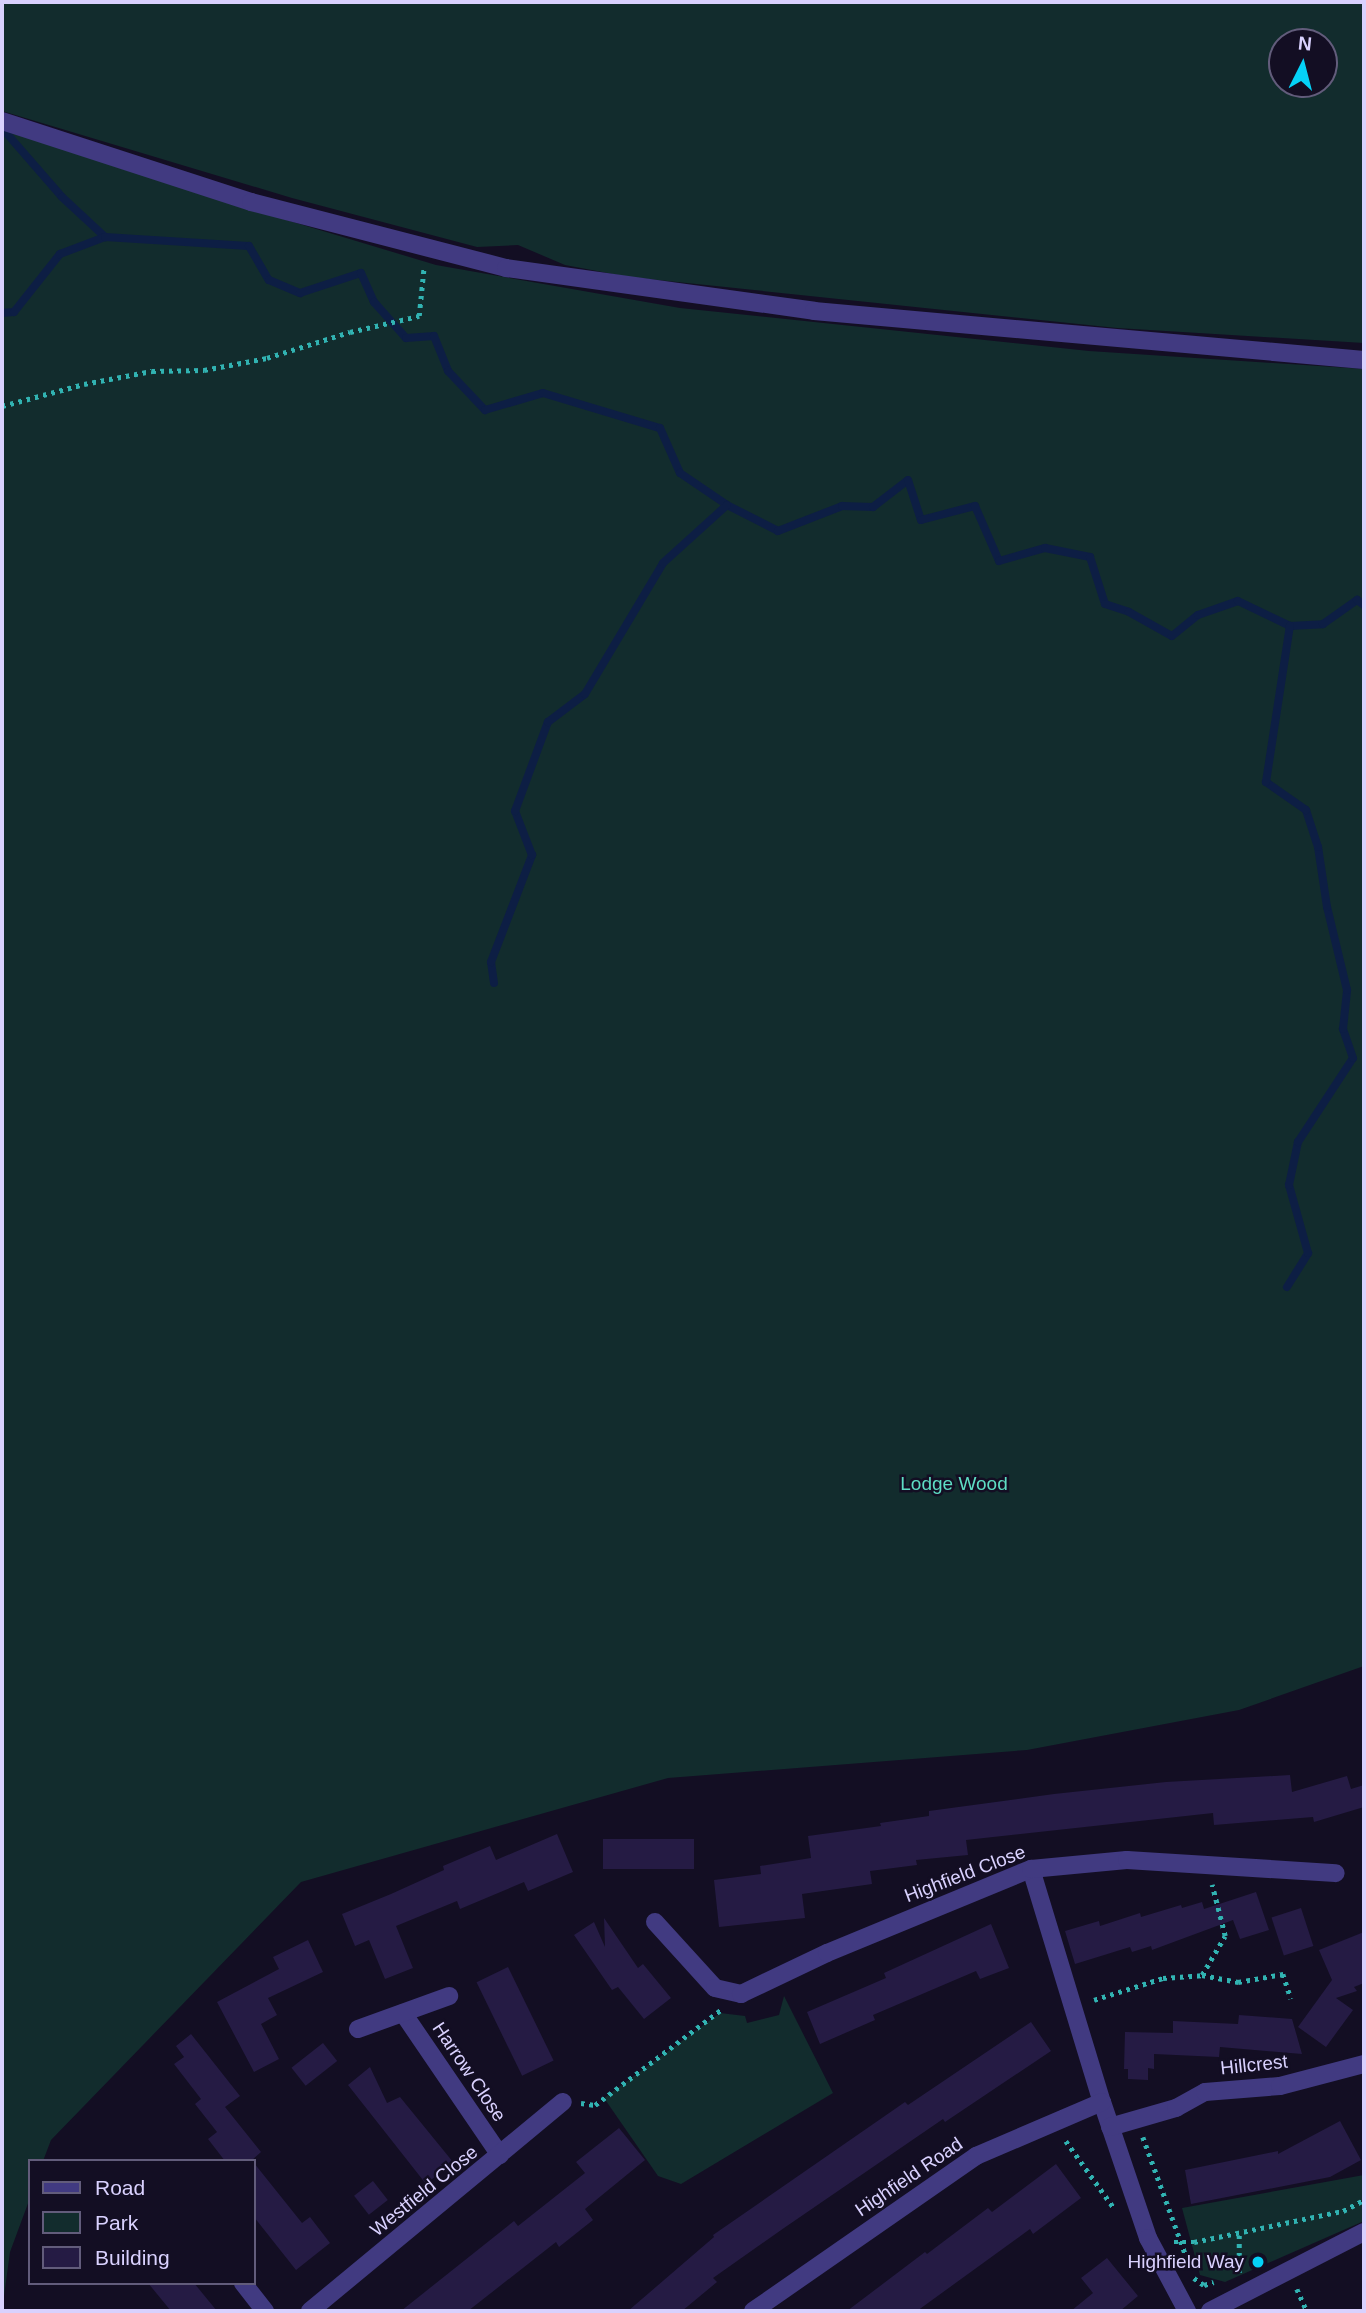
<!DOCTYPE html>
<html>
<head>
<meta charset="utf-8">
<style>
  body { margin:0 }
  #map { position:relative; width:1366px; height:2313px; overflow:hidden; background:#130e23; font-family:Arial,sans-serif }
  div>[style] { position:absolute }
  .green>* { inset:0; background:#122c2d }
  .stream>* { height:8px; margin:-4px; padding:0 4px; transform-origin:4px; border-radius:4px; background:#0d1e44 }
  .building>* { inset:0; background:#251b44; transform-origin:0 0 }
  .path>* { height:4.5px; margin-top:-2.25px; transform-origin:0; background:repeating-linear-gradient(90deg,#31b3b2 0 3.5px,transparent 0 8.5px) }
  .minor>* { height:18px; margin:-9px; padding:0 9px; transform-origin:9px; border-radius:9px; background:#413a81 }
  .dots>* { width:19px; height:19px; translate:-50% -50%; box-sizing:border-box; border:4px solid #130e23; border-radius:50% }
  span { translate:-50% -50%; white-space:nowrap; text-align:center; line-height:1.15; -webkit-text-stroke:5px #130e23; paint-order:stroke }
  .park-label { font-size:19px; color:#5eddc4 }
  .street-label { font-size:19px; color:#d9d1fe }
  .poi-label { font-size:19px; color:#d9d1fe }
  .right { translate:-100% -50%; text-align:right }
  .frame { position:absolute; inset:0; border:4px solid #d9d1fe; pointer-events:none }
  .legend { position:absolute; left:28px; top:2159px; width:228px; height:126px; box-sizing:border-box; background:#130e23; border:2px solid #625c7b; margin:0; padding:9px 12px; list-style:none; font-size:21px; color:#d9d1fe }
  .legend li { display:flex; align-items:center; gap:14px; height:35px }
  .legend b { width:35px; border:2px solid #625c7b }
  .north { position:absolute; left:1268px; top:28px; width:70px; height:70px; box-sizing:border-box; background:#130e23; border:2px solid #625c7b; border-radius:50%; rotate:6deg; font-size:19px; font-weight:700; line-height:28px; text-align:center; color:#d9d1fe }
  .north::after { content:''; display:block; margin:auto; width:24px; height:32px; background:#05d2f7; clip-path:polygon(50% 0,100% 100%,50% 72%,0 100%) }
</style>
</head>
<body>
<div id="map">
  <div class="green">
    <i style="clip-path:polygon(evenodd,2px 2px,1364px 2px,1364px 343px,1117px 328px,629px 277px,565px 265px,518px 245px,477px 247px,292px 198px,2px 111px,2px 2px,1282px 42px,1324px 42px,1324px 84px,1282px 84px,1282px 42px)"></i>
    <i style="clip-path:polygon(2px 128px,210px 197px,436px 265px,680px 308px,1089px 351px,1364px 369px,1364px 1666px,1239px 1710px,1027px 1750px,668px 1778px,301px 1882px,51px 2140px,43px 2161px,30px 2161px,30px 2198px,10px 2252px,2px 2311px)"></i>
    <i style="clip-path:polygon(784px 1996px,833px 2093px,681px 2184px,658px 2176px,604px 2098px,720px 2013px,745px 2016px,747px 2023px,779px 2015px)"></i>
    <i style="clip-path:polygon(1364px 2175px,1364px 2221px,1225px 2282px,1200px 2275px,1182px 2208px)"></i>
  </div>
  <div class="stream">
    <i style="left:2px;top:128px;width:91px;rotate:49deg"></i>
    <i style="left:62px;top:197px;width:59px;rotate:42.9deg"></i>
    <i style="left:2px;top:313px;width:12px;rotate:-5deg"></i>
    <i style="left:14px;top:312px;width:74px;rotate:-51.6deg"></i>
    <i style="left:60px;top:254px;width:48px;rotate:-20.7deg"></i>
    <i style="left:105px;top:237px;width:144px;rotate:3.6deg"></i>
    <i style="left:249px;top:246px;width:39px;rotate:60deg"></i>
    <i style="left:269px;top:280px;width:34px;rotate:23deg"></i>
    <i style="left:300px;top:293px;width:64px;rotate:-18.2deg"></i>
    <i style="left:361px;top:273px;width:32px;rotate:66deg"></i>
    <i style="left:374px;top:302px;width:48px;rotate:48.4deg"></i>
    <i style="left:406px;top:338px;width:28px;rotate:-4deg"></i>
    <i style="left:434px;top:336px;width:38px;rotate:68deg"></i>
    <i style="left:448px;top:371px;width:54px;rotate:46.5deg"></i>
    <i style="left:485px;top:410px;width:60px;rotate:-16.3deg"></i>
    <i style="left:543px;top:393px;width:122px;rotate:16.7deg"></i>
    <i style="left:660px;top:428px;width:49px;rotate:66deg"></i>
    <i style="left:680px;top:473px;width:57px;rotate:34.2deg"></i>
    <i style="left:727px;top:505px;width:57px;rotate:27deg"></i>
    <i style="left:778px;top:531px;width:69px;rotate:-21.3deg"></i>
    <i style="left:842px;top:506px;width:31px;rotate:2deg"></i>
    <i style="left:873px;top:507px;width:44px;rotate:-37.6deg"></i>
    <i style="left:908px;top:480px;width:42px;rotate:72deg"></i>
    <i style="left:921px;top:520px;width:56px;rotate:-14.5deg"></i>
    <i style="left:975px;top:506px;width:60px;rotate:66.4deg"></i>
    <i style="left:999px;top:561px;width:48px;rotate:-15.8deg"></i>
    <i style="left:1045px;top:548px;width:46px;rotate:11.3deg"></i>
    <i style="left:1090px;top:557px;width:49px;rotate:72.3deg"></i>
    <i style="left:1105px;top:604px;width:25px;rotate:18deg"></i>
    <i style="left:1129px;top:612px;width:49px;rotate:29.2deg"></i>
    <i style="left:1172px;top:636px;width:33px;rotate:-39deg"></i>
    <i style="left:1198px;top:615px;width:42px;rotate:-19.3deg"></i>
    <i style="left:1238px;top:601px;width:58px;rotate:25.7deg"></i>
    <i style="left:1290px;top:626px;width:33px;rotate:-3deg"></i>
    <i style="left:1323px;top:624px;width:42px;rotate:-35.2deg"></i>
    <i style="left:1357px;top:600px;width:9px;rotate:36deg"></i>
    <i style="left:494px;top:983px;width:21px;rotate:-98deg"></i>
    <i style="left:491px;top:962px;width:115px;rotate:-69deg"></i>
    <i style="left:532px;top:855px;width:47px;rotate:-111.1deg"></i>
    <i style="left:515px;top:811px;width:95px;rotate:-69.7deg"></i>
    <i style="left:548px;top:722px;width:46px;rotate:-37.1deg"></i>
    <i style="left:585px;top:694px;width:152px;rotate:-59.2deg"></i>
    <i style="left:663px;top:563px;width:86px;rotate:-42.2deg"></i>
    <i style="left:1287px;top:1287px;width:40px;rotate:-58deg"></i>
    <i style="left:1308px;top:1253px;width:71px;rotate:-105.6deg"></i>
    <i style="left:1289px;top:1185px;width:44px;rotate:-78.2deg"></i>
    <i style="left:1298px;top:1142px;width:100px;rotate:-56.8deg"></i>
    <i style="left:1353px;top:1058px;width:31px;rotate:-109deg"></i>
    <i style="left:1343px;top:1029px;width:39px;rotate:-84deg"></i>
    <i style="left:1347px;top:990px;width:85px;rotate:-103.5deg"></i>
    <i style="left:1327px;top:907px;width:61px;rotate:-98.5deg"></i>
    <i style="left:1318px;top:847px;width:39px;rotate:-108deg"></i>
    <i style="left:1306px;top:810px;width:49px;rotate:-145deg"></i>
    <i style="left:1266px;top:782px;width:158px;rotate:-81.3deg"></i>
  </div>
  <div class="building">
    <i style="clip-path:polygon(1290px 1775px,1292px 1792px,1347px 1776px,1351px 1789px,1364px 1785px,1364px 1807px,1314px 1822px,1313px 1817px,1214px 1825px,1213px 1813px,966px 1840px,968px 1855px,916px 1860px,917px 1865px,870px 1871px,872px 1884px,802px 1894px,805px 1918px,719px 1927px,714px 1880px,761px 1874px,760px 1866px,811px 1858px,808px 1836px,881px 1826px,880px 1823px,929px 1816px,929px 1811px,1054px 1794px,1166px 1782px)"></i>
    <i style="clip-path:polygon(557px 1834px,573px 1872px,528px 1891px,524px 1882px,460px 1909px,457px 1901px,396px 1926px,413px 1968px,385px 1979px,369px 1940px,355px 1946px,342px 1914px,391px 1894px,444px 1870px,443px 1866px,490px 1846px,496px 1860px)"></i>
    <i style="left:694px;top:1839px;width:30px;height:91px;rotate:90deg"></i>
    <i style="clip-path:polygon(1256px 1892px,1269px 1930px,1240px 1939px,1233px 1920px,1152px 1950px,1151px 1946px,1132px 1952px,1130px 1947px,1075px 1964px,1065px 1931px,1099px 1921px,1100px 1926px,1140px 1913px,1141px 1917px,1181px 1905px,1182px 1908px,1202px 1902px,1204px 1909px)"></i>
    <i style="left:1301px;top:1908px;width:40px;height:31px;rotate:72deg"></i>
    <i style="clip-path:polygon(604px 1918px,638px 1968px,643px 1964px,671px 1998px,644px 2019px,618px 1987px,612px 1990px,574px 1935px,594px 1922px,605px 1947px)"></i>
    <i style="clip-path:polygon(991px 1924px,1009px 1968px,980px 1979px,976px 1971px,873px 2015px,875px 2020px,820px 2044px,807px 2012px,886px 1978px,884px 1973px)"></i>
    <i style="clip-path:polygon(1364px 1932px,1364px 1983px,1354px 1987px,1357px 1991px,1336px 1998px,1353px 2010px,1326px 2047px,1298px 2027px,1332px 1980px,1319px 1950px)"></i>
    <i style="clip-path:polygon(308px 1940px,323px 1972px,268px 1998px,277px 2015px,261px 2024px,279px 2059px,254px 2072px,217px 2002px,279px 1969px,273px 1957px)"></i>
    <i style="left:508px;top:1967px;width:104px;height:35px;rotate:64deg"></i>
    <i style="clip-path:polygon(1239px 2015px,1292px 2019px,1302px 2054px,1220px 2047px,1219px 2057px,1154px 2054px,1154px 2069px,1148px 2068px,1148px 2080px,1128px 2079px,1128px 2069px,1124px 2069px,1125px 2032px,1173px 2033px,1173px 2021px,1238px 2024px)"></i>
    <i style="clip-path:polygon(1031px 2022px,1051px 2051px,945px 2122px,943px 2119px,784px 2228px,713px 2278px,717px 2282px,682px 2311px,628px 2311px,714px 2237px,713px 2235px,905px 2102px,908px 2105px)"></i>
    <i style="clip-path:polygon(191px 2034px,240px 2096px,225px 2107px,261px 2152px,251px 2161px,225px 2161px,208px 2139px,217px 2132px,195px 2104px,201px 2099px,174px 2064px,184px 2057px,176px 2046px)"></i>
    <i style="left:323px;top:2043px;width:23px;height:40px;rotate:52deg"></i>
    <i style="clip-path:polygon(370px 2067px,387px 2103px,400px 2097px,453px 2162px,426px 2184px,348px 2085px)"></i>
    <i style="clip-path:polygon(1340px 2121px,1361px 2160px,1330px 2177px,1191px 2204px,1185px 2170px,1278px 2151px,1278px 2154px)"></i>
    <i style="clip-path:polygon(619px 2128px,645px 2160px,585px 2209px,593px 2220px,559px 2247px,556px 2242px,468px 2311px,401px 2311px,514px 2221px,518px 2226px,585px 2173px,576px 2162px)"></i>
    <i style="clip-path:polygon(254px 2163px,302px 2223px,310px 2217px,330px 2243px,296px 2270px,254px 2217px)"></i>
    <i style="clip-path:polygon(1056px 2164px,1081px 2198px,1033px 2234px,1030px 2229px,917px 2311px,847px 2311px,925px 2252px,927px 2254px,988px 2208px,992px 2212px)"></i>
    <i style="left:373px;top:2181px;width:24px;height:24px;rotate:52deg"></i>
    <i style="clip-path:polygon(1107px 2258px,1138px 2296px,1120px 2311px,1071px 2311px,1093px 2293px,1081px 2278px)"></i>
    <i style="clip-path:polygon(148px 2283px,194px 2283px,217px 2311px,171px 2311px)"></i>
  </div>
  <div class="path">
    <i style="left:2px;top:406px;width:85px;rotate:-15deg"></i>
    <i style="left:84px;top:384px;width:69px;rotate:-10.8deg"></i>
    <i style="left:152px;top:371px;width:52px;rotate:-1.1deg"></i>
    <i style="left:204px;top:370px;width:64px;rotate:-10.8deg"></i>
    <i style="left:267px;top:358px;width:87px;rotate:-17.4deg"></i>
    <i style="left:350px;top:332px;width:71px;rotate:-13.1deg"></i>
    <i style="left:419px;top:316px;width:50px;rotate:-84.3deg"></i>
    <i style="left:1202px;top:1975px;width:45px;rotate:-59.5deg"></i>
    <i style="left:1225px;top:1936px;width:53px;rotate:-104.3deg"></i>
    <i style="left:1094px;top:2000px;width:72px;rotate:-17.7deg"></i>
    <i style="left:1163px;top:1978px;width:39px;rotate:-4deg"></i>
    <i style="left:1202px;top:1975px;width:37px;rotate:11deg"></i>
    <i style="left:1238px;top:1982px;width:46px;rotate:-10.1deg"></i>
    <i style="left:1283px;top:1974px;width:26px;rotate:72deg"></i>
    <i style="left:581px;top:2103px;width:14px;rotate:8deg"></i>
    <i style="left:595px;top:2105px;width:159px;rotate:-37.1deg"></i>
    <i style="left:1143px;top:2137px;width:135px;rotate:70.1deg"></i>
    <i style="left:1066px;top:2141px;width:82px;rotate:54.4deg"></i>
    <i style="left:1174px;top:2242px;width:20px"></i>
    <i style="left:1194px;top:2242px;width:152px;rotate:-11.8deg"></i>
    <i style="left:1343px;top:2211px;width:24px;rotate:-28deg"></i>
    <i style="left:1239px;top:2273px;width:40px;rotate:-90deg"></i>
    <i style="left:1194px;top:2278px;width:12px;rotate:35deg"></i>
    <i style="left:1204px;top:2285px;width:10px;rotate:-17deg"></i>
    <i style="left:1297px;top:2289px;width:24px;rotate:66deg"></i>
  </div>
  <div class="minor">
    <i style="left:2px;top:121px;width:262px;rotate:18deg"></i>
    <i style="left:251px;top:202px;width:263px;rotate:14.5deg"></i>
    <i style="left:506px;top:268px;width:311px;rotate:7.9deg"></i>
    <i style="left:814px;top:311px;width:552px;rotate:5.09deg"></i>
    <i style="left:1031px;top:1869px;width:244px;rotate:73.1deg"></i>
    <i style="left:1102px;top:2102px;width:144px;rotate:71.3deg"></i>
    <i style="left:1148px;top:2238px;width:83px;rotate:61.9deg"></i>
    <i style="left:655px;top:1922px;width:89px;rotate:47.7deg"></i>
    <i style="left:715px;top:1988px;width:27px;rotate:13deg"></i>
    <i style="left:741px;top:1994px;width:95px;rotate:-25.5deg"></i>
    <i style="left:827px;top:1953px;width:221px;rotate:-22.4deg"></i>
    <i style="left:1031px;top:1869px;width:96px;rotate:-5.4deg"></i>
    <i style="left:1127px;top:1860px;width:209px;rotate:3.6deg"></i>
    <i style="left:403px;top:2013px;width:172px;rotate:55.7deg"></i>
    <i style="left:358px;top:2029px;width:97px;rotate:-19.9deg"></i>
    <i style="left:1110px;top:2127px;width:69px;rotate:-16.1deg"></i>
    <i style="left:1176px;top:2108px;width:33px;rotate:-29deg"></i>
    <i style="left:1205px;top:2092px;width:75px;rotate:-4.6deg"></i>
    <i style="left:1280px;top:2086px;width:87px;rotate:-14.7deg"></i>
    <i style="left:243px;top:2283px;width:36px;rotate:52deg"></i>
    <i style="left:310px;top:2311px;width:328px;rotate:-39.6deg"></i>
    <i style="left:753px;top:2311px;width:272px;rotate:-34.8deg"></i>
    <i style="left:976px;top:2156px;width:137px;rotate:-23.2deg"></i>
    <i style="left:1210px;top:2311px;width:173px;rotate:-27.2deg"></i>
  </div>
  <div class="dots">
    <i style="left:1258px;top:2262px;background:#05d2f7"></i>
  </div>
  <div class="park-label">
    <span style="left:954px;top:1484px">Lodge Wood</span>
  </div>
  <div class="street-label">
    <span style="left:965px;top:1874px;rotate:-21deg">Highfield Close</span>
    <span style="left:1254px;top:2065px;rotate:-6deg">Hillcrest</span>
    <span style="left:469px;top:2072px;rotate:56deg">Harrow Close</span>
    <span style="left:909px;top:2177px;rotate:-34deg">Highfield Road</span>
    <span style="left:424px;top:2191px;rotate:-39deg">Westfield Close</span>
  </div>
  <div class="poi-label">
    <span class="right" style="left:1244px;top:2262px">Highfield Way</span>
  </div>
  <div class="frame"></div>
  <ul class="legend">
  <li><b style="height:9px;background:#413a81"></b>Road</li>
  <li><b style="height:19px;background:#122c2d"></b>Park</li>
  <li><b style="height:19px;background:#251b44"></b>Building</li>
  </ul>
  <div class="north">N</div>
</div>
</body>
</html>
